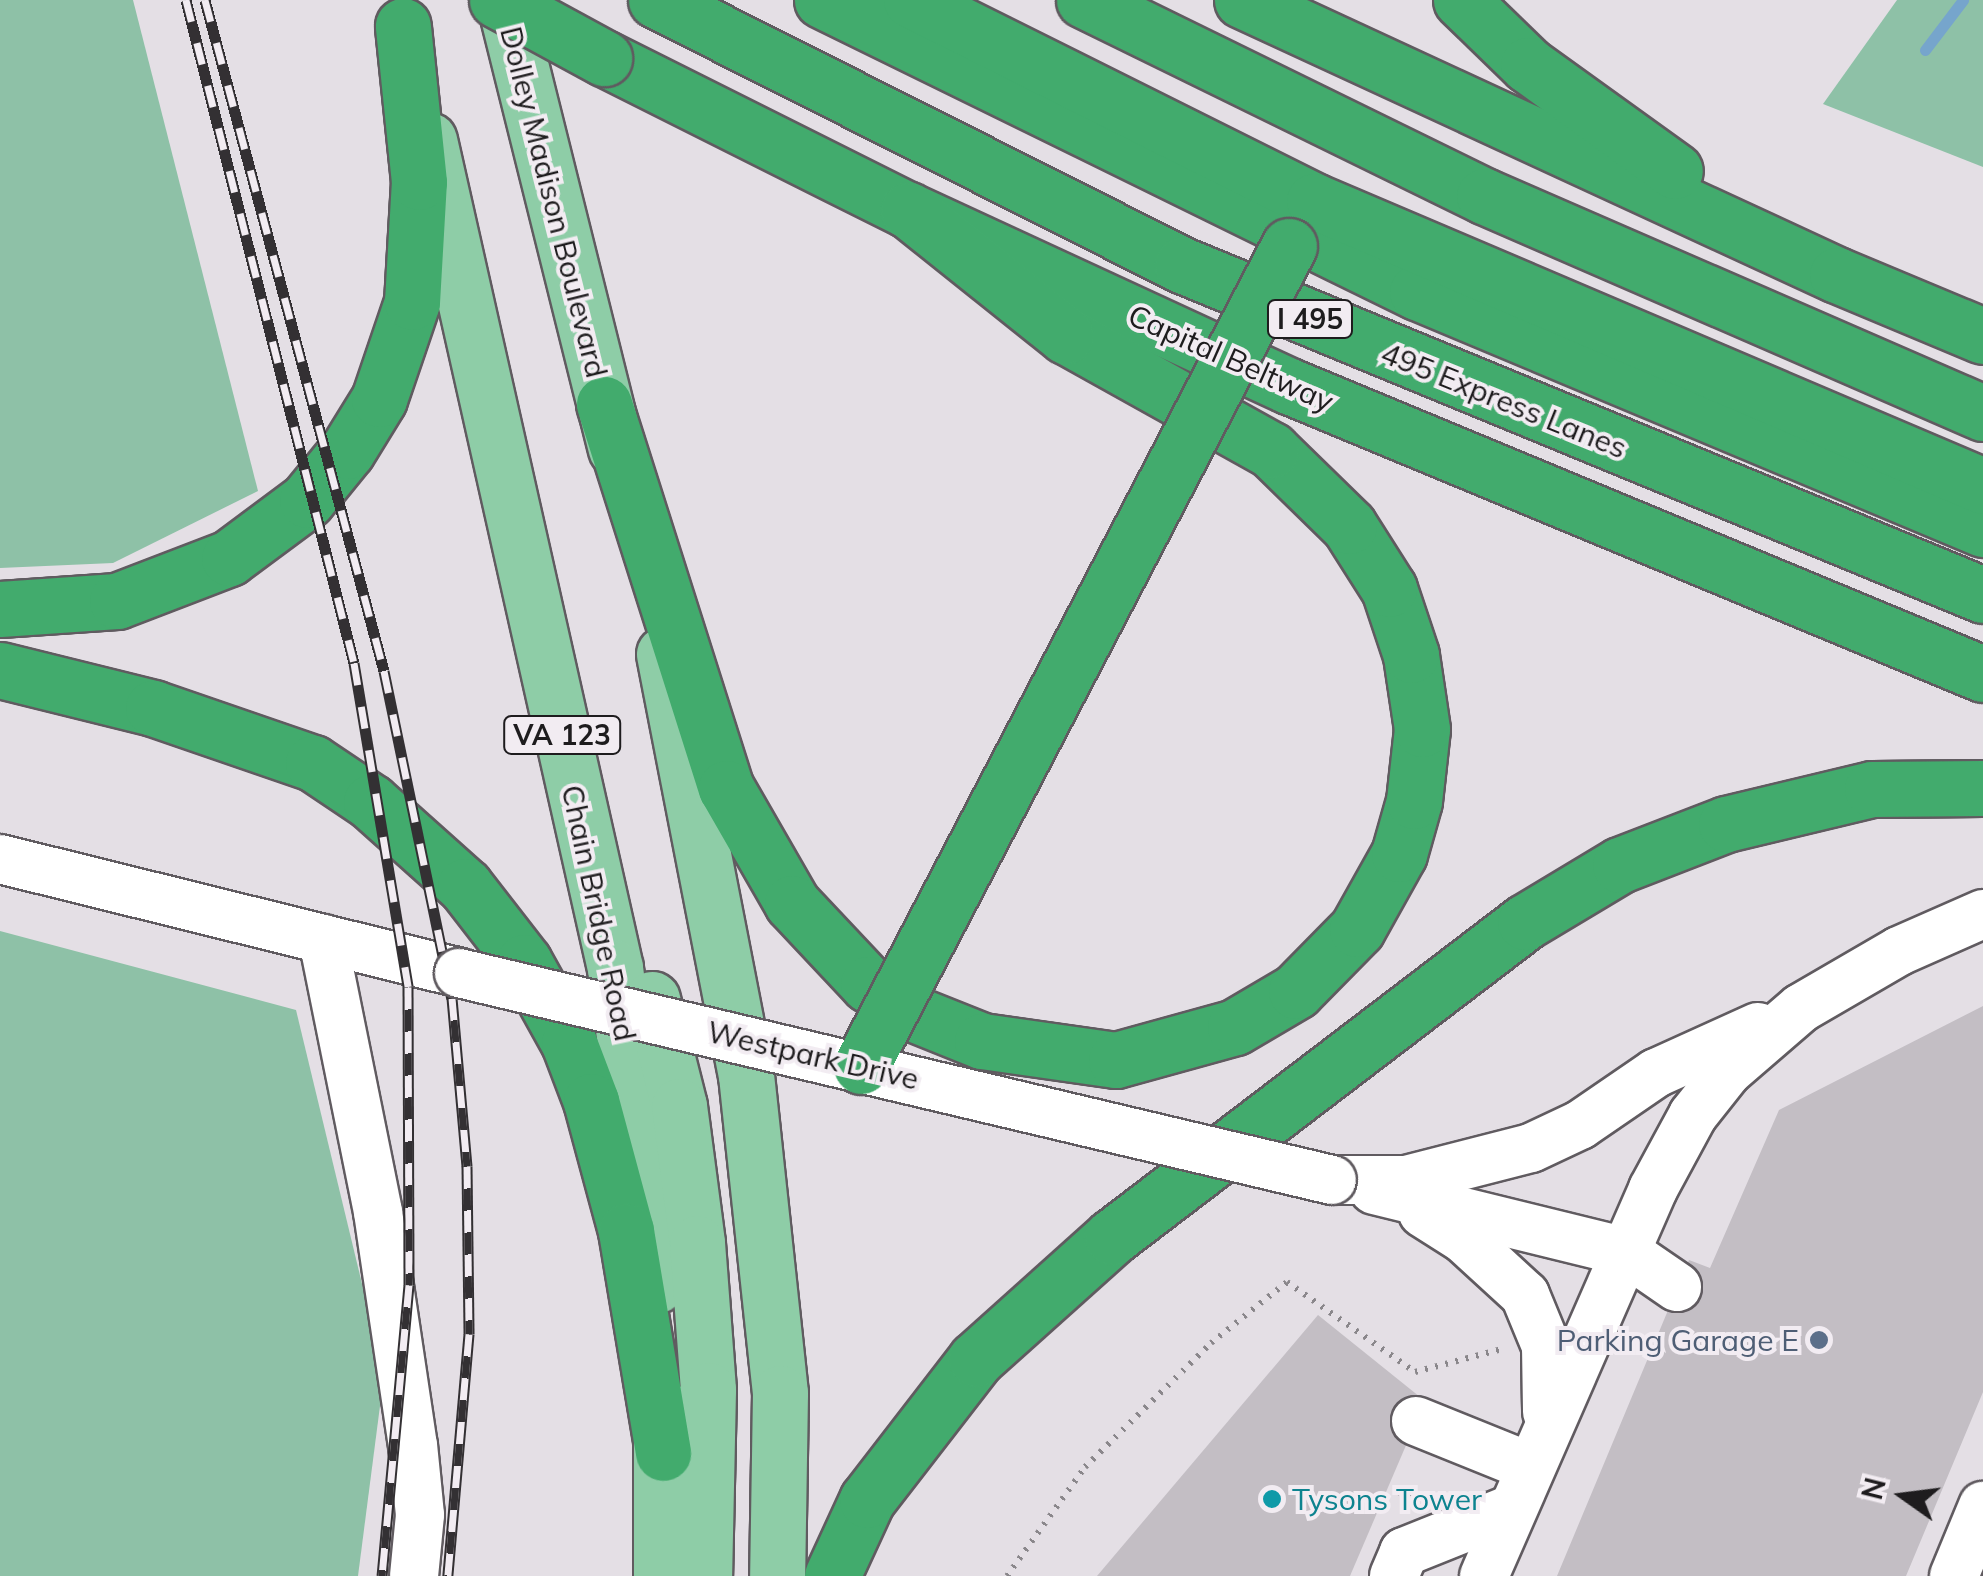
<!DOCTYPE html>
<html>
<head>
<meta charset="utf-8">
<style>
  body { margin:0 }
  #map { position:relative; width:1983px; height:1576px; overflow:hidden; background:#e4dfe5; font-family:Mulish,sans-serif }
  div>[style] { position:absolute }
  .green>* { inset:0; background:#8ec1a7 }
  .stream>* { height:11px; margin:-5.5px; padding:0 5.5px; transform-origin:5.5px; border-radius:5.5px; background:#76a5cc }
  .building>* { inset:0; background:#c3bec4 }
  .path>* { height:6px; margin-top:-3px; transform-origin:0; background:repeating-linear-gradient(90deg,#8a878b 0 2.5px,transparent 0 10.5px) }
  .roads { filter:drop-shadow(2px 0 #605b60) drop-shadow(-2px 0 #605b60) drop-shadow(0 2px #605b60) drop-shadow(0 -2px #605b60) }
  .minor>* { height:48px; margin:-24px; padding:0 24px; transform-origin:24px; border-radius:24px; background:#fff }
  .major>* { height:55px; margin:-27.5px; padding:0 27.5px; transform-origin:27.5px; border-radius:27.5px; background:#8ecda7 }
  .highway>* { height:55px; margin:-27.5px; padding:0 27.5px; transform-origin:27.5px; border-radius:27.5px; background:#42ab6d }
  .rail>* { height:11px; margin-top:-5.5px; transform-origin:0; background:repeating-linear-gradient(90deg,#f2ecf2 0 22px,#333033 0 44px); box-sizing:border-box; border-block:2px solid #333033 }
  .bridges { filter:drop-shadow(2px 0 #605b60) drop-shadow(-2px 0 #605b60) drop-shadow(0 2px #605b60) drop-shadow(0 -2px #605b60) }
  .minor-bridge>* { height:48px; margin:-24px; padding:0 24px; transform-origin:24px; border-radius:24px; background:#fff }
  .highway-bridge>* { height:55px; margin:-27.5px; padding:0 27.5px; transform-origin:27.5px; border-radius:27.5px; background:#42ab6d }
  .dots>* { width:28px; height:28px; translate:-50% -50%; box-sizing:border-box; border:5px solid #f2ecf2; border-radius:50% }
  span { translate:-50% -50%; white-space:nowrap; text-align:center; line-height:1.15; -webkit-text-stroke:8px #f2ecf2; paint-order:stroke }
  .shield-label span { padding:2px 8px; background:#f2ecf2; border:2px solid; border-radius:8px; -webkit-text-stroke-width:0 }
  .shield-label { font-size:28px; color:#1e1c1e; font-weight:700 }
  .street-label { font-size:30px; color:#1e1c1e }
  .service-label { font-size:30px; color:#4e5e75 }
  .right { translate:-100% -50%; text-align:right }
  .culture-label { font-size:30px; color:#0d838f }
  .left { translate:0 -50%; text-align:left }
  .north { position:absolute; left:1853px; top:1446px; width:100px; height:100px; -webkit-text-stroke:8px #f2ecf2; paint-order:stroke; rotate:284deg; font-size:28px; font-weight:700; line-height:40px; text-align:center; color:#1e1c1e }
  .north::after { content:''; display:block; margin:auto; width:35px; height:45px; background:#1e1c1e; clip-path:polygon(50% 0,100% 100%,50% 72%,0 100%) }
</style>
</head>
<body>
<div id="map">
  <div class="green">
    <i style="clip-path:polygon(0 0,133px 0,258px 491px,113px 563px,0 568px)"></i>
    <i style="clip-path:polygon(1897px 0,1983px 0,1983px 167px,1823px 104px)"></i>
    <i style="clip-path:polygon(0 931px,296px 1010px,384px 1375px,358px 1576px,0 1576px)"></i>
  </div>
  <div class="stream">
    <i style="left:1925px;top:50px;width:63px;rotate:-52.8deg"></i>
  </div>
  <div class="building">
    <i style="clip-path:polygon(1983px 1006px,1983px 1392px,1906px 1576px,1557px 1576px,1689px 1260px,1710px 1268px,1779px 1110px)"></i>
    <i style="clip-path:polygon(1318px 1315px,1425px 1401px,1350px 1576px,1097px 1576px)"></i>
  </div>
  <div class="path">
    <i style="left:1398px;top:1492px;width:25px;rotate:21deg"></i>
    <i style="left:1007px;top:1576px;width:134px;rotate:-54.4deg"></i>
    <i style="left:1085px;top:1467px;width:177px;rotate:-44.5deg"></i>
    <i style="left:1211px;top:1343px;width:97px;rotate:-38.8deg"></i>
    <i style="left:1287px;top:1282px;width:156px;rotate:35.1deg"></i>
    <i style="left:1415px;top:1372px;width:94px;rotate:-14.8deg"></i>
  </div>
  <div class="roads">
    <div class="minor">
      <i style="left:0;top:859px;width:473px;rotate:13.9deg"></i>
      <i style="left:323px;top:939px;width:278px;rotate:78.6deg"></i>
      <i style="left:378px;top:1212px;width:236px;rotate:81.5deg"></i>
      <i style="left:413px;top:1445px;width:70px;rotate:84.3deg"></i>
      <i style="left:420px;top:1515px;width:61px;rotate:95.6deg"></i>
      <i style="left:1332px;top:1180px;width:74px"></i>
      <i style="left:1406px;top:1180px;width:129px;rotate:-14.4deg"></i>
      <i style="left:1531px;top:1148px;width:54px;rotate:-25.1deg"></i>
      <i style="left:1580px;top:1125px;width:92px;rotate:-34.4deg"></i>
      <i style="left:1656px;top:1073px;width:112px;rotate:-24.3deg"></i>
      <i style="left:1374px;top:1190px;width:260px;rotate:13.8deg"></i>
      <i style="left:1626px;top:1252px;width:62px;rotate:34.5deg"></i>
      <i style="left:1423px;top:1213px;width:49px;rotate:32.4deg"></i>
      <i style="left:1464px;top:1239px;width:83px;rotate:42.6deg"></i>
      <i style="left:1525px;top:1295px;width:55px;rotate:67.6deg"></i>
      <i style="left:1546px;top:1346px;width:66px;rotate:89.1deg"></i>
      <i style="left:1416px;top:1421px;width:123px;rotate:22deg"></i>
      <i style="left:1394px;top:1576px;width:26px;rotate:-67deg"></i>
      <i style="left:1404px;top:1552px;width:113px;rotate:-21.8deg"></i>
      <i style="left:1484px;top:1576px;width:422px;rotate:-66.4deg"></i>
      <i style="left:1653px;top:1189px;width:84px;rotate:-61.6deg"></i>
      <i style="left:1693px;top:1115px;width:56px;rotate:-51.5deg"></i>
      <i style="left:1728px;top:1071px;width:96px;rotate:-40.8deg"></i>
      <i style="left:1801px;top:1008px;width:113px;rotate:-30.2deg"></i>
      <i style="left:1899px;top:951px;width:92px;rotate:-23.8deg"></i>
      <i style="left:1954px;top:1576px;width:76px;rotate:-67.5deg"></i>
    </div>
    <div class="major">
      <i style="left:504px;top:0;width:462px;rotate:76deg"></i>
      <i style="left:429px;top:140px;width:849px;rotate:77.34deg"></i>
      <i style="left:615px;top:968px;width:320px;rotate:82.5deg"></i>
      <i style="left:664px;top:654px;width:429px;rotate:79deg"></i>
      <i style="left:746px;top:1075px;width:320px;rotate:83.9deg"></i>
      <i style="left:780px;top:1393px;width:183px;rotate:90.9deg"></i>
      <i style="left:652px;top:999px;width:110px;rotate:75.8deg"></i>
      <i style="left:679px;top:1106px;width:138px;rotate:82.5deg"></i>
      <i style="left:697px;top:1243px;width:147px;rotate:85.7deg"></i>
      <i style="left:708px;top:1390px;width:186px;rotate:91.2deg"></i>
      <i style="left:661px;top:1576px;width:170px;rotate:-90deg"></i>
    </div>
    <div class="highway">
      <i style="left:656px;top:0;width:589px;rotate:26.74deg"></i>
      <i style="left:1182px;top:265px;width:866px;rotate:22.39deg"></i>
      <i style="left:822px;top:0;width:663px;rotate:26.14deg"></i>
      <i style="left:1417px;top:292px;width:614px;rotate:22.72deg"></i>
      <i style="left:911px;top:0;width:450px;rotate:26.5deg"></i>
      <i style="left:1314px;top:201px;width:727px;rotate:23.07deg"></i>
      <i style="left:1084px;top:0;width:445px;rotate:26.1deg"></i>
      <i style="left:1484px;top:196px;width:544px;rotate:23.5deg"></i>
      <i style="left:1242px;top:0;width:655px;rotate:24.81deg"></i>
      <i style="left:1837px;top:275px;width:158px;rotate:22.7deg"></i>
      <i style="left:1461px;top:0;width:93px;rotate:44.1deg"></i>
      <i style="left:1528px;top:65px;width:181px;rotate:35.8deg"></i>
      <i style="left:604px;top:58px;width:340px;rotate:26.6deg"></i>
      <i style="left:908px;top:210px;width:420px;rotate:24.8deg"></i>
      <i style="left:1289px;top:386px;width:751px;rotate:22.54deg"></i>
      <i style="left:604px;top:404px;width:403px;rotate:72.4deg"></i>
      <i style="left:726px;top:788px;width:133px;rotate:60.1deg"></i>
      <i style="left:792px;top:903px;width:111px;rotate:46.8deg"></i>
      <i style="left:868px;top:984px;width:53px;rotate:33.4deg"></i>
      <i style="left:912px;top:1013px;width:75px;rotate:21.8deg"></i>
      <i style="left:982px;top:1041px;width:135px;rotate:8.1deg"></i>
      <i style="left:1116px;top:1060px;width:123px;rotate:-15.5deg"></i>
      <i style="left:1235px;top:1027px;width:71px;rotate:-30.5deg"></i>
      <i style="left:1296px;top:991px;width:87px;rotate:-45.5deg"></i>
      <i style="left:1357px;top:929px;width:86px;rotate:-60.8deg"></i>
      <i style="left:1399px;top:854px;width:55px;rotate:-74.2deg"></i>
      <i style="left:1414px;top:801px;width:72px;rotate:-83.7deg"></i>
      <i style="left:1422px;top:729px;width:75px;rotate:-98.5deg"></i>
      <i style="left:1411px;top:655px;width:70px;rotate:-108.4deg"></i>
      <i style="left:1389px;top:589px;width:75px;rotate:-122.4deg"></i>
      <i style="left:1349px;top:526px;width:109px;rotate:-135.7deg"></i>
      <i style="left:1271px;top:450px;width:235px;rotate:-150.9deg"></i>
      <i style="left:1066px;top:336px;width:202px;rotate:-141.4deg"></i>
      <i style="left:0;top:609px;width:117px;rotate:-3.9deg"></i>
      <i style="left:117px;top:601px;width:120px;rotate:-21deg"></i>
      <i style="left:229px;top:558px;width:97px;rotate:-36.6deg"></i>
      <i style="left:307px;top:500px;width:63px;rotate:-50.8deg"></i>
      <i style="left:347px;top:451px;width:61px;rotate:-58.4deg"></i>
      <i style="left:379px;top:399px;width:102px;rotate:-71.2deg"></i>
      <i style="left:412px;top:302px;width:120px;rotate:-86.7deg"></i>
      <i style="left:419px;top:182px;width:157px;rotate:-95.9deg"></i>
      <i style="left:0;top:670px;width:158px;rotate:13.9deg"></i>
      <i style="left:153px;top:708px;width:169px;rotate:19deg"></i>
      <i style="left:313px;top:763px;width:70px;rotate:33.9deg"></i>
      <i style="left:371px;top:802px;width:126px;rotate:41.8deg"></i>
      <i style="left:465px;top:886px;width:96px;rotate:52.2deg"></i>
      <i style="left:524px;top:962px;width:93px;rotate:60.9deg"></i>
      <i style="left:569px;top:1043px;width:62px;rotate:69.2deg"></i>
      <i style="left:591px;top:1101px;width:135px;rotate:74.9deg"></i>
      <i style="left:626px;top:1231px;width:225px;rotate:80.5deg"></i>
      <i style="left:832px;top:1576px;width:84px;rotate:-65.3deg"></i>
      <i style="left:867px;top:1500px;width:178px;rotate:-52.3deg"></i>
      <i style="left:976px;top:1359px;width:183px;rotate:-41.9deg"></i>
      <i style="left:1112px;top:1237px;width:519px;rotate:-37.33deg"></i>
      <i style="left:1525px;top:922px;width:111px;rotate:-31deg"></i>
      <i style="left:1620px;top:865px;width:114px;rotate:-21.1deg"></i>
      <i style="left:1726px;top:824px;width:150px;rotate:-13.5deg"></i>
      <i style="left:1872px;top:789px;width:111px;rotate:-0.5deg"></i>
    </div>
  </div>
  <div class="rail">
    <i style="left:186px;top:0;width:684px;rotate:75.78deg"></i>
    <i style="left:354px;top:663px;width:328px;rotate:80.5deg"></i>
    <i style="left:408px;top:987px;width:298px;rotate:89.8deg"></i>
    <i style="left:409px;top:1285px;width:292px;rotate:95.3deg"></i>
    <i style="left:205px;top:0;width:694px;rotate:75.06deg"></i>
    <i style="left:384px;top:671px;width:334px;rotate:78.3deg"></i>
    <i style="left:452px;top:998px;width:169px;rotate:84.9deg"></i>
    <i style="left:467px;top:1166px;width:168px;rotate:89.3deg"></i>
    <i style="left:469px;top:1334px;width:243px;rotate:95deg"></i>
  </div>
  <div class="bridges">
    <div class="minor-bridge">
      <i style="left:459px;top:973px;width:897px;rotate:13.34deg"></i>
    </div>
    <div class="highway-bridge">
      <i style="left:497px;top:0;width:122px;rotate:28.5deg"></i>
      <i style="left:861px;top:1066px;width:925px;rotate:-62.44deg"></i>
    </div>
  </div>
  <div class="dots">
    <i style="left:1819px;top:1340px;background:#5c6f8a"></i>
    <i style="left:1272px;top:1499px;background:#0f9aa8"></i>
  </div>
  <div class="shield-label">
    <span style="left:1310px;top:319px">I 495</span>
    <span style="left:562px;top:735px">VA 123</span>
  </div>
  <div class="street-label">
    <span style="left:554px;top:202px;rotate:76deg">Dolley Madison Boulevard</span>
    <span style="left:1231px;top:358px;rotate:24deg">Capital Beltway</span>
    <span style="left:1504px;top:400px;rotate:22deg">495 Express Lanes</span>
    <span style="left:599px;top:913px;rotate:78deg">Chain Bridge Road</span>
    <span style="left:813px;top:1055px;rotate:13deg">Westpark Drive</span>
  </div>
  <div class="service-label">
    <span class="right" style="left:1799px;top:1340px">Parking Garage E</span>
  </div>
  <div class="culture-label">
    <span class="left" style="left:1292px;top:1499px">Tysons Tower</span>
  </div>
  <div class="north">N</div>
</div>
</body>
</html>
